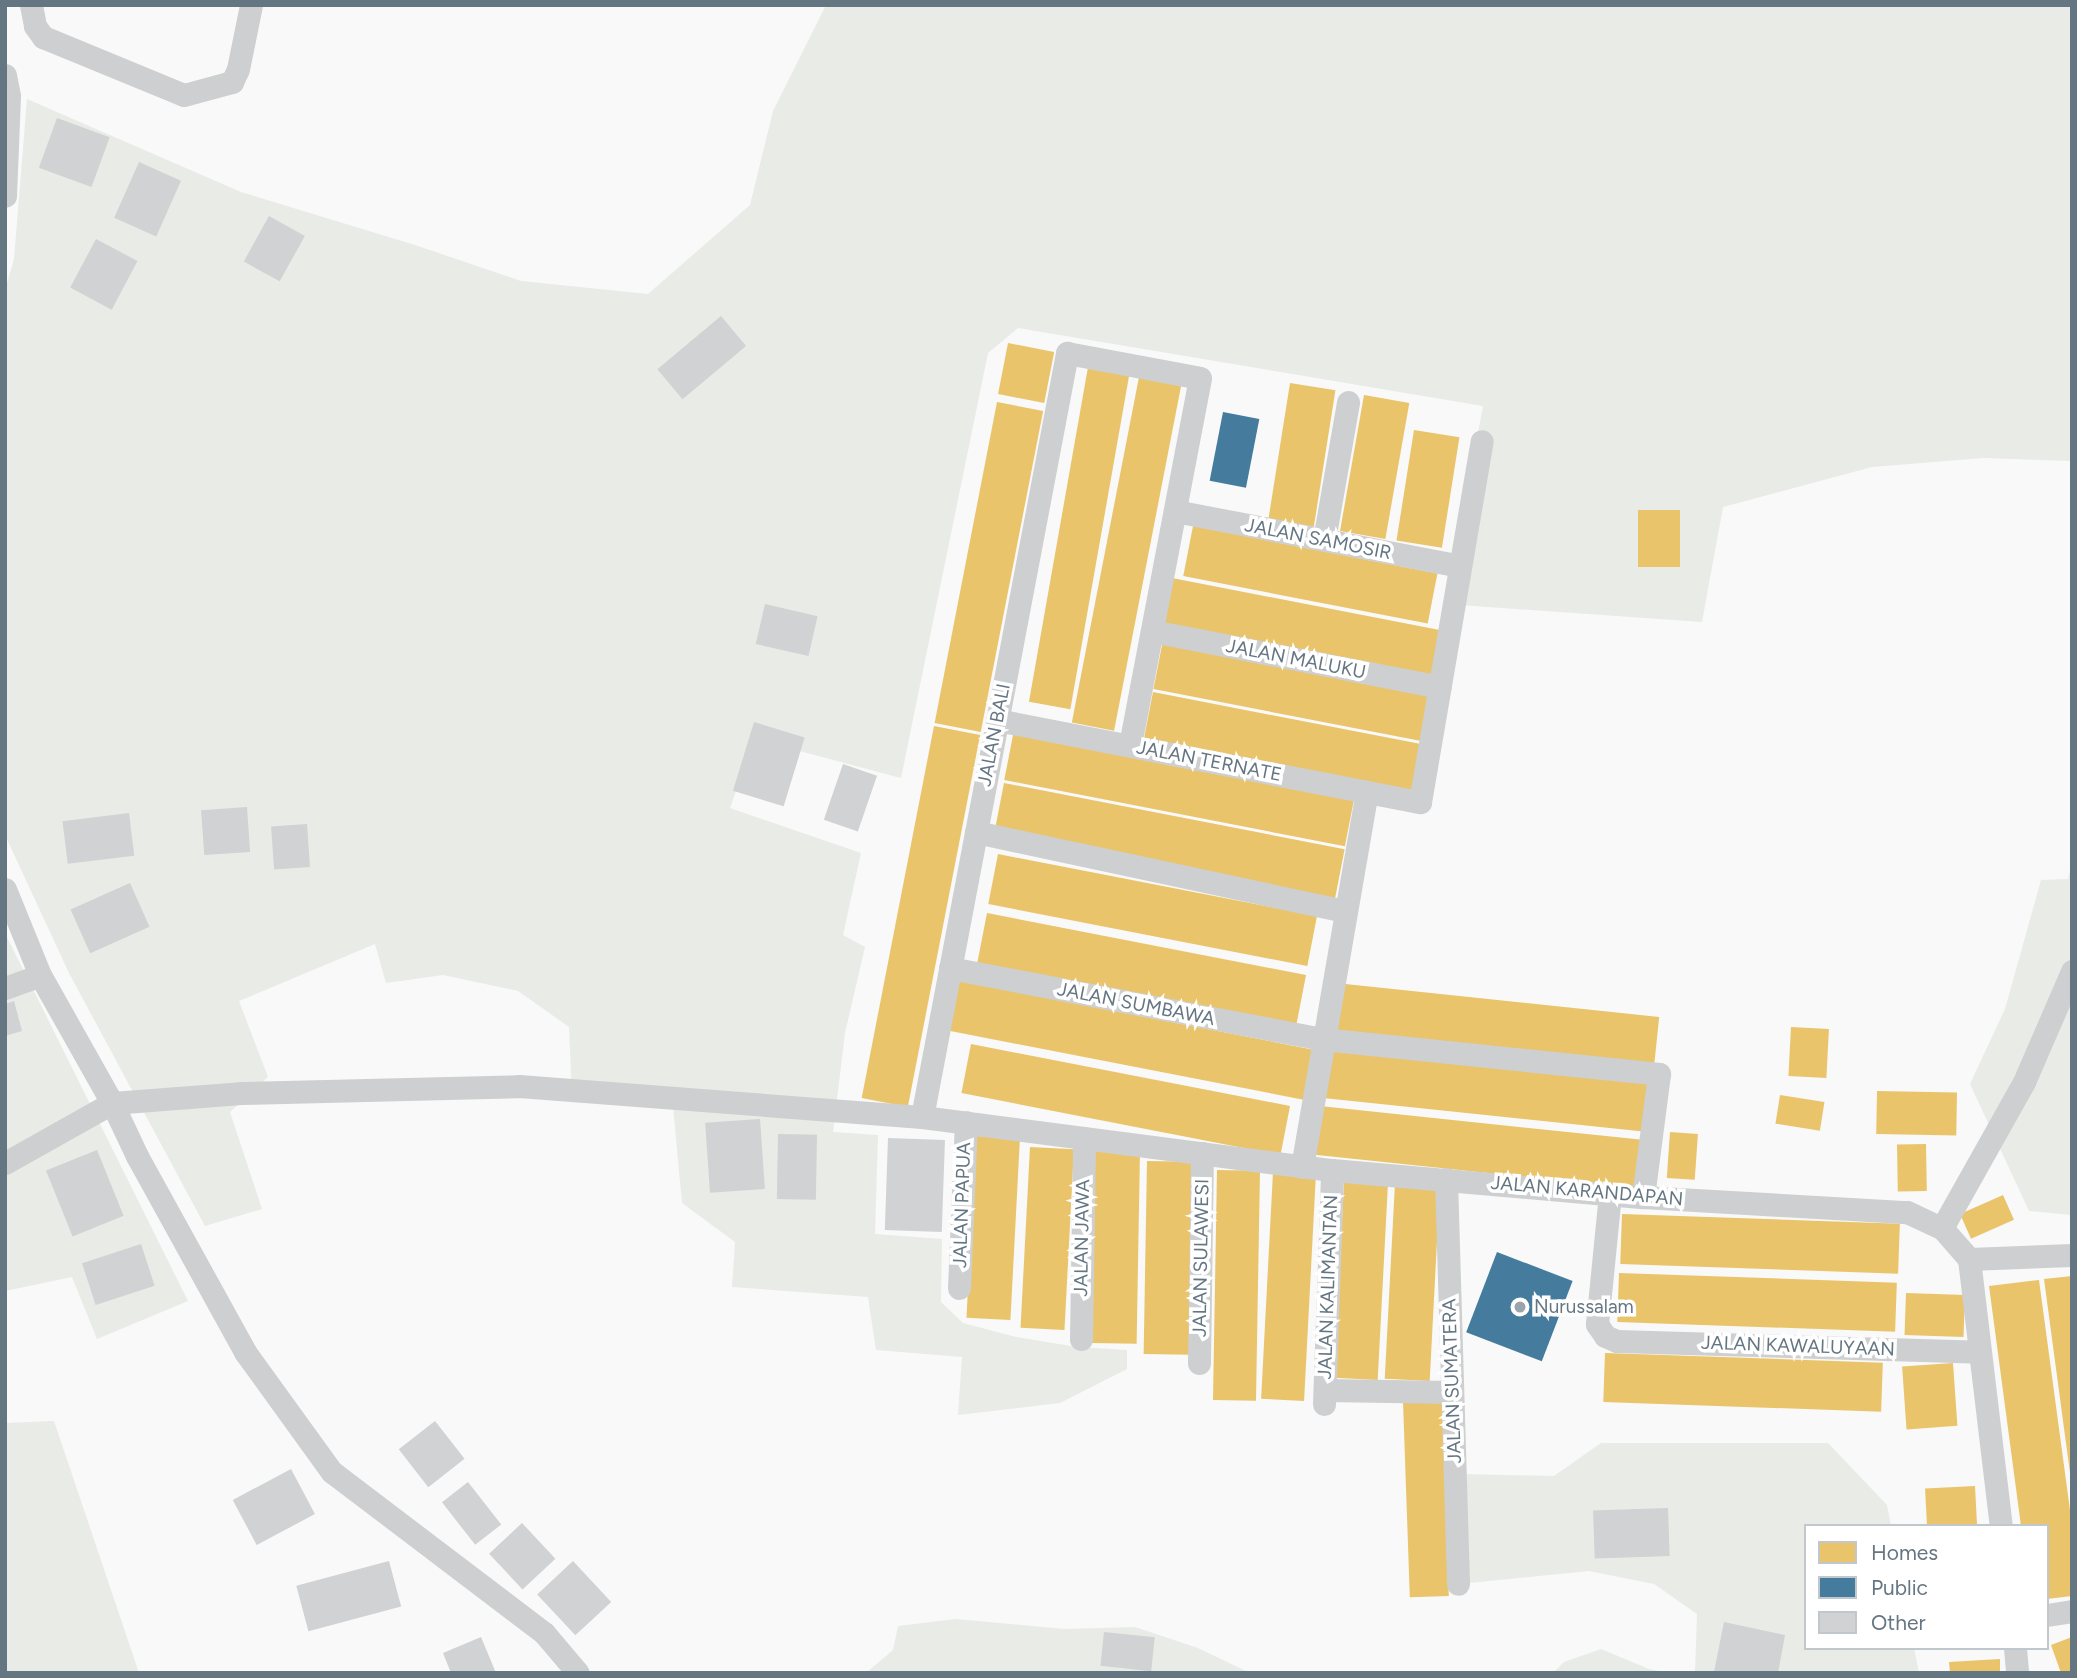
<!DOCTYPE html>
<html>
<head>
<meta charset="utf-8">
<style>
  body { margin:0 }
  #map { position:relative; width:2077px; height:1678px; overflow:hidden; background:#f9f9f9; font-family:Figtree,sans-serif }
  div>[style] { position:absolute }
  .green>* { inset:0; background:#e8ebe6 }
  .homes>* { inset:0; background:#e9c46a; transform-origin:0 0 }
  .public>* { inset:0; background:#457b9d; transform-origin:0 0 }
  .building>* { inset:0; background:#d0d2d3; transform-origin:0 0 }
  .minor>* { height:23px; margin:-11.5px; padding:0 11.5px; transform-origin:11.5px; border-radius:11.5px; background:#cecfd0 }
  .dots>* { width:19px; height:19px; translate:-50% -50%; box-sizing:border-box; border:4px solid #fff; border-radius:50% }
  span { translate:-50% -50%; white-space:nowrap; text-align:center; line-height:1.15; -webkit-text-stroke:7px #fff; paint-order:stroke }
  .street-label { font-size:19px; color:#657683 }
  .poi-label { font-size:19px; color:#657683 }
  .left { translate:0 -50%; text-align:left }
  .frame { position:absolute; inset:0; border:7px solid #657683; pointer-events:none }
  .legend { position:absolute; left:1804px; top:1524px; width:245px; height:126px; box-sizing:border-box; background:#fff; border:2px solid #c1c8cd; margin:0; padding:9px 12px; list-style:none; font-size:21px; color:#657683 }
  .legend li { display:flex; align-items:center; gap:14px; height:35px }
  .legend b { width:35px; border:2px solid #c1c8cd }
</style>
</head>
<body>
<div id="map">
  <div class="green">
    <i style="clip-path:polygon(826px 5px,2072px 5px,2072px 461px,1983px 458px,1872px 467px,1723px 507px,1702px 622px,1446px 604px,1483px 406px,1018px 328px,988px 353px,901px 778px,754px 739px,730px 808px,861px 853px,843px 935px,865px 947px,845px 1033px,833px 1132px,878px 1135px,875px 1234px,942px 1239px,941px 1302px,963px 1323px,1016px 1337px,1077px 1347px,1127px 1350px,1127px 1369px,1060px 1403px,958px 1415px,962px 1357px,876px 1350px,868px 1297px,732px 1287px,735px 1242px,682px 1203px,673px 1106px,572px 1099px,569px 1027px,518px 991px,443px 975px,386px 983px,375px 944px,239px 1001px,268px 1077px,230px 1112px,262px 1209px,205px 1226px,69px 973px,5px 835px,5px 290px,14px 259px,27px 99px,241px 192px,415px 245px,521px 281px,648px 294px,750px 205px,773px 111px)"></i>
    <i style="clip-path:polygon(2072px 862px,2072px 1215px,2029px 1211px,1970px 1084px,2005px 1009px,2041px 880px,2068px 879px)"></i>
    <i style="clip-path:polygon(5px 933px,188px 1301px,97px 1339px,72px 1277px,5px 1291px)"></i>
    <i style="clip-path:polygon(54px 1421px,139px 1673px,5px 1673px,5px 1423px)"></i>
    <i style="clip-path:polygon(1601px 1443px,1828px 1443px,1887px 1505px,1891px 1526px,1806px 1526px,1806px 1648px,1914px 1648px,1919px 1673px,1695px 1673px,1697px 1614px,1654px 1584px,1589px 1571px,1469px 1583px,1460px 1474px,1554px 1476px)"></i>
    <i style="clip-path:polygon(956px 1619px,1065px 1629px,1135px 1627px,1198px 1648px,1250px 1673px,866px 1673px,893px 1650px,898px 1626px)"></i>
    <i style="clip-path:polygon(1601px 1649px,1649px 1669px,1669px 1673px,1553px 1673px,1564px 1662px)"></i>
  </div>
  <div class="homes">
    <i style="left:1008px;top:343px;width:47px;height:52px;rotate:11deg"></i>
    <i style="left:1088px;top:367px;width:42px;height:340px;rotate:10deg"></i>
    <i style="left:1139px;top:377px;width:43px;height:352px;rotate:11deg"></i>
    <i style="left:1290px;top:383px;width:46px;height:138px;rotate:9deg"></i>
    <i style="left:1364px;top:395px;width:46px;height:138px;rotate:10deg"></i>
    <i style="left:997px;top:402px;width:47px;height:327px;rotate:11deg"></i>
    <i style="left:1414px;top:430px;width:46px;height:112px;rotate:9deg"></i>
    <i style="left:1680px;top:510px;width:57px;height:42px;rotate:90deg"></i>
    <i style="left:1193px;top:526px;width:249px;height:51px;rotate:11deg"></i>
    <i style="left:1172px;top:578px;width:274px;height:51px;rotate:11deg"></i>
    <i style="left:1163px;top:640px;width:274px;height:50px;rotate:11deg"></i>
    <i style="left:1153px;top:692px;width:273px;height:51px;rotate:11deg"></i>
    <i style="left:934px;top:726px;width:47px;height:379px;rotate:11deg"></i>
    <i style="left:1014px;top:730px;width:347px;height:51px;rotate:11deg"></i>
    <i style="left:1004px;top:783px;width:347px;height:50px;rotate:11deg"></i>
    <i style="left:998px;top:854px;width:325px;height:51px;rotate:11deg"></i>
    <i style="left:987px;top:913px;width:325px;height:51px;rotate:11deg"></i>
    <i style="left:955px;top:980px;width:369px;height:51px;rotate:11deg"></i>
    <i style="left:1336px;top:983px;width:325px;height:50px;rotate:6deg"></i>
    <i style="left:1791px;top:1027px;width:38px;height:49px;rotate:3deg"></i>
    <i style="left:971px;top:1044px;width:325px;height:50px;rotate:11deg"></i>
    <i style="left:1326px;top:1049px;width:324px;height:49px;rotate:6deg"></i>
    <i style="left:1877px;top:1091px;width:80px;height:43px;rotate:1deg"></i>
    <i style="left:1780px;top:1095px;width:45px;height:29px;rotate:9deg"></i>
    <i style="left:1320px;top:1106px;width:324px;height:49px;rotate:6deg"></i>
    <i style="left:1670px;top:1132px;width:28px;height:46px;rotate:4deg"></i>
    <i style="left:976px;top:1136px;width:44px;height:182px;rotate:3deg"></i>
    <i style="left:1926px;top:1144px;width:47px;height:29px;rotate:89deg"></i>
    <i style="left:1030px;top:1147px;width:44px;height:181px;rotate:3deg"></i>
    <i style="left:1095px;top:1150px;width:45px;height:193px;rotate:1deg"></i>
    <i style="left:1147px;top:1161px;width:46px;height:193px;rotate:1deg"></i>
    <i style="left:1217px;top:1170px;width:43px;height:230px;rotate:1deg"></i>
    <i style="left:1273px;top:1172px;width:43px;height:227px;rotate:3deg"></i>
    <i style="left:1344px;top:1182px;width:44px;height:196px;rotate:3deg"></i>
    <i style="left:1395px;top:1183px;width:45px;height:196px;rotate:3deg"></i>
    <i style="left:2003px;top:1195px;width:27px;height:47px;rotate:66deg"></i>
    <i style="left:1622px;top:1214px;width:278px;height:50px;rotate:2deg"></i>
    <i style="left:1619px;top:1273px;width:278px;height:49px;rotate:2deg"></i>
    <i style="clip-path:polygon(2072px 1276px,2072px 1473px,2070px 1473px,2044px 1279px)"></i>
    <i style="clip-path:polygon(2039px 1280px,2072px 1525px,2072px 1596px,2047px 1599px,2047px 1526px,2021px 1526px,1989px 1286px)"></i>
    <i style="left:1906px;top:1293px;width:59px;height:42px;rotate:2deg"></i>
    <i style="left:1605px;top:1353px;width:278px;height:49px;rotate:2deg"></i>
    <i style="left:1953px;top:1363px;width:63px;height:51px;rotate:86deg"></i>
    <i style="left:1442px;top:1401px;width:195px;height:39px;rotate:88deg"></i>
    <i style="left:1975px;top:1486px;width:40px;height:50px;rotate:87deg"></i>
    <i style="clip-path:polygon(2072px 1637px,2072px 1673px,2061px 1673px,2051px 1645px)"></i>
    <i style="clip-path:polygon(2000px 1659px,2000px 1673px,1950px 1673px,1949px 1662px)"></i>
  </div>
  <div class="public">
    <i style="left:1223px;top:412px;width:37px;height:70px;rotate:11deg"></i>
    <i style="left:1497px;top:1252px;width:81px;height:86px;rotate:21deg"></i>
  </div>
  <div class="building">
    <i style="left:57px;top:118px;width:56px;height:53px;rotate:20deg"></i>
    <i style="left:139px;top:162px;width:46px;height:61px;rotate:24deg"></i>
    <i style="left:269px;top:216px;width:41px;height:52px;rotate:29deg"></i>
    <i style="left:96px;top:239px;width:47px;height:55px;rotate:28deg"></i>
    <i style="left:721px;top:316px;width:39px;height:83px;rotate:50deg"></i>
    <i style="left:765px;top:604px;width:54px;height:41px;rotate:13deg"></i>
    <i style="left:754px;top:722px;width:53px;height:72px;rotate:17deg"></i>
    <i style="left:843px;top:764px;width:36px;height:59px;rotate:19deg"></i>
    <i style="left:247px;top:807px;width:45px;height:46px;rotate:86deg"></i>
    <i style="left:129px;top:813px;width:43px;height:67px;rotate:83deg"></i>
    <i style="left:307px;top:824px;width:43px;height:36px;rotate:86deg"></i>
    <i style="left:130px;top:883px;width:48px;height:65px;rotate:66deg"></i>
    <i style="clip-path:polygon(14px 1001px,22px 1031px,5px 1036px,5px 1004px)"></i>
    <i style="left:760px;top:1119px;width:70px;height:55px;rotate:86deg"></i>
    <i style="left:778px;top:1134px;width:39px;height:65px;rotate:1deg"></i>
    <i style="left:888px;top:1138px;width:57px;height:92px;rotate:2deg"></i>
    <i style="left:97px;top:1150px;width:71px;height:55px;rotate:68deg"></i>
    <i style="left:141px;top:1244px;width:44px;height:62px;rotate:72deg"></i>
    <i style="left:435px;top:1421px;width:48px;height:46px;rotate:52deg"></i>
    <i style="left:291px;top:1469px;width:51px;height:66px;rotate:62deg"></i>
    <i style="left:468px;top:1482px;width:54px;height:33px;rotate:52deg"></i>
    <i style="left:1668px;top:1508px;width:48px;height:75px;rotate:88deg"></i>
    <i style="left:522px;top:1523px;width:49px;height:45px;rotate:47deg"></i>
    <i style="left:389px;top:1561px;width:47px;height:96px;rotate:75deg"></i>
    <i style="left:573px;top:1561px;width:56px;height:49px;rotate:47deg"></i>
    <i style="clip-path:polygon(1724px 1622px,1785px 1635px,1778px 1673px,1714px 1672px)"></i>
    <i style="left:1104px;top:1632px;width:51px;height:34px;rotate:6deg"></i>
    <i style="clip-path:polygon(481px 1637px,496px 1673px,451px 1673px,443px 1653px)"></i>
  </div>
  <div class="minor">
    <i style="left:31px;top:5px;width:21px;rotate:79deg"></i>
    <i style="left:35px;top:26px;width:14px;rotate:54deg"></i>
    <i style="left:43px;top:37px;width:152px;rotate:22.4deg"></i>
    <i style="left:184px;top:95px;width:50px;rotate:-15.2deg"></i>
    <i style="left:232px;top:82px;width:14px;rotate:-65deg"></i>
    <i style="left:238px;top:69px;width:65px;rotate:-78.5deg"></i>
    <i style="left:5px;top:75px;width:21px;rotate:79deg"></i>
    <i style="left:9px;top:96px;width:100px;rotate:92.3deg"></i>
    <i style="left:1175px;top:511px;width:290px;rotate:10.9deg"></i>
    <i style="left:1324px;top:540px;width:140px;rotate:-80.1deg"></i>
    <i style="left:1152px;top:631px;width:293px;rotate:11deg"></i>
    <i style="left:997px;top:720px;width:431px;rotate:11deg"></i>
    <i style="left:1420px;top:802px;width:366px;rotate:-80.3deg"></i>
    <i style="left:976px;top:832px;width:376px;rotate:12.1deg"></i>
    <i style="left:5px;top:889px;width:93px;rotate:67.9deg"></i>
    <i style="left:40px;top:975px;width:147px;rotate:60.6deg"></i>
    <i style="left:112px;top:1103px;width:129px;rotate:-4.4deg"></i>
    <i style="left:241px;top:1093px;width:278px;rotate:-1.4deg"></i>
    <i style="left:519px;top:1086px;width:404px;rotate:4.4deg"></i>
    <i style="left:922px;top:1117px;width:413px;rotate:7.4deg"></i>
    <i style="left:1332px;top:1170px;width:312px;rotate:5deg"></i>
    <i style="left:1643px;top:1197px;width:264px;rotate:3.3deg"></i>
    <i style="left:1907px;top:1212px;width:38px;rotate:25deg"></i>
    <i style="left:1942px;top:1228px;width:41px;rotate:48.9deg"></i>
    <i style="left:1969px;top:1259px;width:269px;rotate:83.2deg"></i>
    <i style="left:950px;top:968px;width:379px;rotate:10.8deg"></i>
    <i style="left:1322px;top:1039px;width:339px;rotate:5.9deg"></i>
    <i style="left:1659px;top:1074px;width:124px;rotate:97.4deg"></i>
    <i style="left:5px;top:988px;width:37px;rotate:-20deg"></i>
    <i style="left:922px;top:1117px;width:778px;rotate:-79.25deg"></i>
    <i style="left:1067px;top:353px;width:135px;rotate:10.6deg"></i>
    <i style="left:1200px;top:378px;width:374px;rotate:100.8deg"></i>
    <i style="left:5px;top:1163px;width:123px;rotate:-29.3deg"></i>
    <i style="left:112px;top:1103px;width:59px;rotate:64.7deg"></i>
    <i style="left:137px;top:1156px;width:224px;rotate:61.1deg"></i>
    <i style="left:245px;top:1352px;width:148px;rotate:54.1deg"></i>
    <i style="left:332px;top:1472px;width:266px;rotate:37.2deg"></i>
    <i style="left:544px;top:1633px;width:52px;rotate:49.6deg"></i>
    <i style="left:1302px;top:1167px;width:381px;rotate:-80.2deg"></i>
    <i style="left:1446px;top:1179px;width:405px;rotate:88.3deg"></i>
    <i style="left:1610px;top:1194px;width:131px;rotate:95.7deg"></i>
    <i style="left:1597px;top:1324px;width:14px;rotate:56deg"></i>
    <i style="left:1605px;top:1336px;width:13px;rotate:23deg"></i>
    <i style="left:1617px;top:1341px;width:362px;rotate:1.7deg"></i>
    <i style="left:1942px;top:1228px;width:167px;rotate:-60.7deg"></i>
    <i style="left:2024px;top:1082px;width:121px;rotate:-66.6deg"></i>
    <i style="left:1969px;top:1259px;width:103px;rotate:-2.2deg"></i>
    <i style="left:959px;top:1288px;width:166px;rotate:-87.6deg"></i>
    <i style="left:1081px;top:1339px;width:201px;rotate:-89.1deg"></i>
    <i style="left:1199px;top:1363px;width:210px;rotate:-89.2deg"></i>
    <i style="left:1325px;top:1390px;width:127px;rotate:0.9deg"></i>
    <i style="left:1324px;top:1404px;width:234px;rotate:-88deg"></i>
    <i style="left:2047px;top:1615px;width:25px;rotate:-9deg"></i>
    <i style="left:2015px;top:1648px;width:25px;rotate:85deg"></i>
  </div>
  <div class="dots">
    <i style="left:1520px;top:1307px;background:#99a4ac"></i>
  </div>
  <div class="street-label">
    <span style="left:1318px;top:539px;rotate:11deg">JALAN SAMOSIR</span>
    <span style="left:1296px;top:659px;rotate:11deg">JALAN MALUKU</span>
    <span style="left:994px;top:735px;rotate:-79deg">JALAN BALI</span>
    <span style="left:1209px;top:761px;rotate:11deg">JALAN TERNATE</span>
    <span style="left:1136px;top:1004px;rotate:11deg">JALAN SUMBAWA</span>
    <span style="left:1587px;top:1191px;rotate:5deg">JALAN KARANDAPAN</span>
    <span style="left:962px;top:1205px;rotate:-88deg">JALAN PAPUA</span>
    <span style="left:1082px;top:1238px;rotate:-89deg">JALAN JAWA</span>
    <span style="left:1201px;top:1258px;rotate:-89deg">JALAN SULAWESI</span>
    <span style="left:1328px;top:1287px;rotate:-88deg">JALAN KALIMANTAN</span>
    <span style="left:1798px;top:1346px;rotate:2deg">JALAN KAWALUYAAN</span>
    <span style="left:1452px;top:1381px;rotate:-92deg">JALAN SUMATERA</span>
  </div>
  <div class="poi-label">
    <span class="left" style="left:1534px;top:1307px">Nurussalam</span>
  </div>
  <div class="frame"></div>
  <ul class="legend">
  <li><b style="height:19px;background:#e9c46a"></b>Homes</li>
  <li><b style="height:19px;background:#457b9d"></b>Public</li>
  <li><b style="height:19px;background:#d0d2d3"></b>Other</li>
  </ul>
</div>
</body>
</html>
